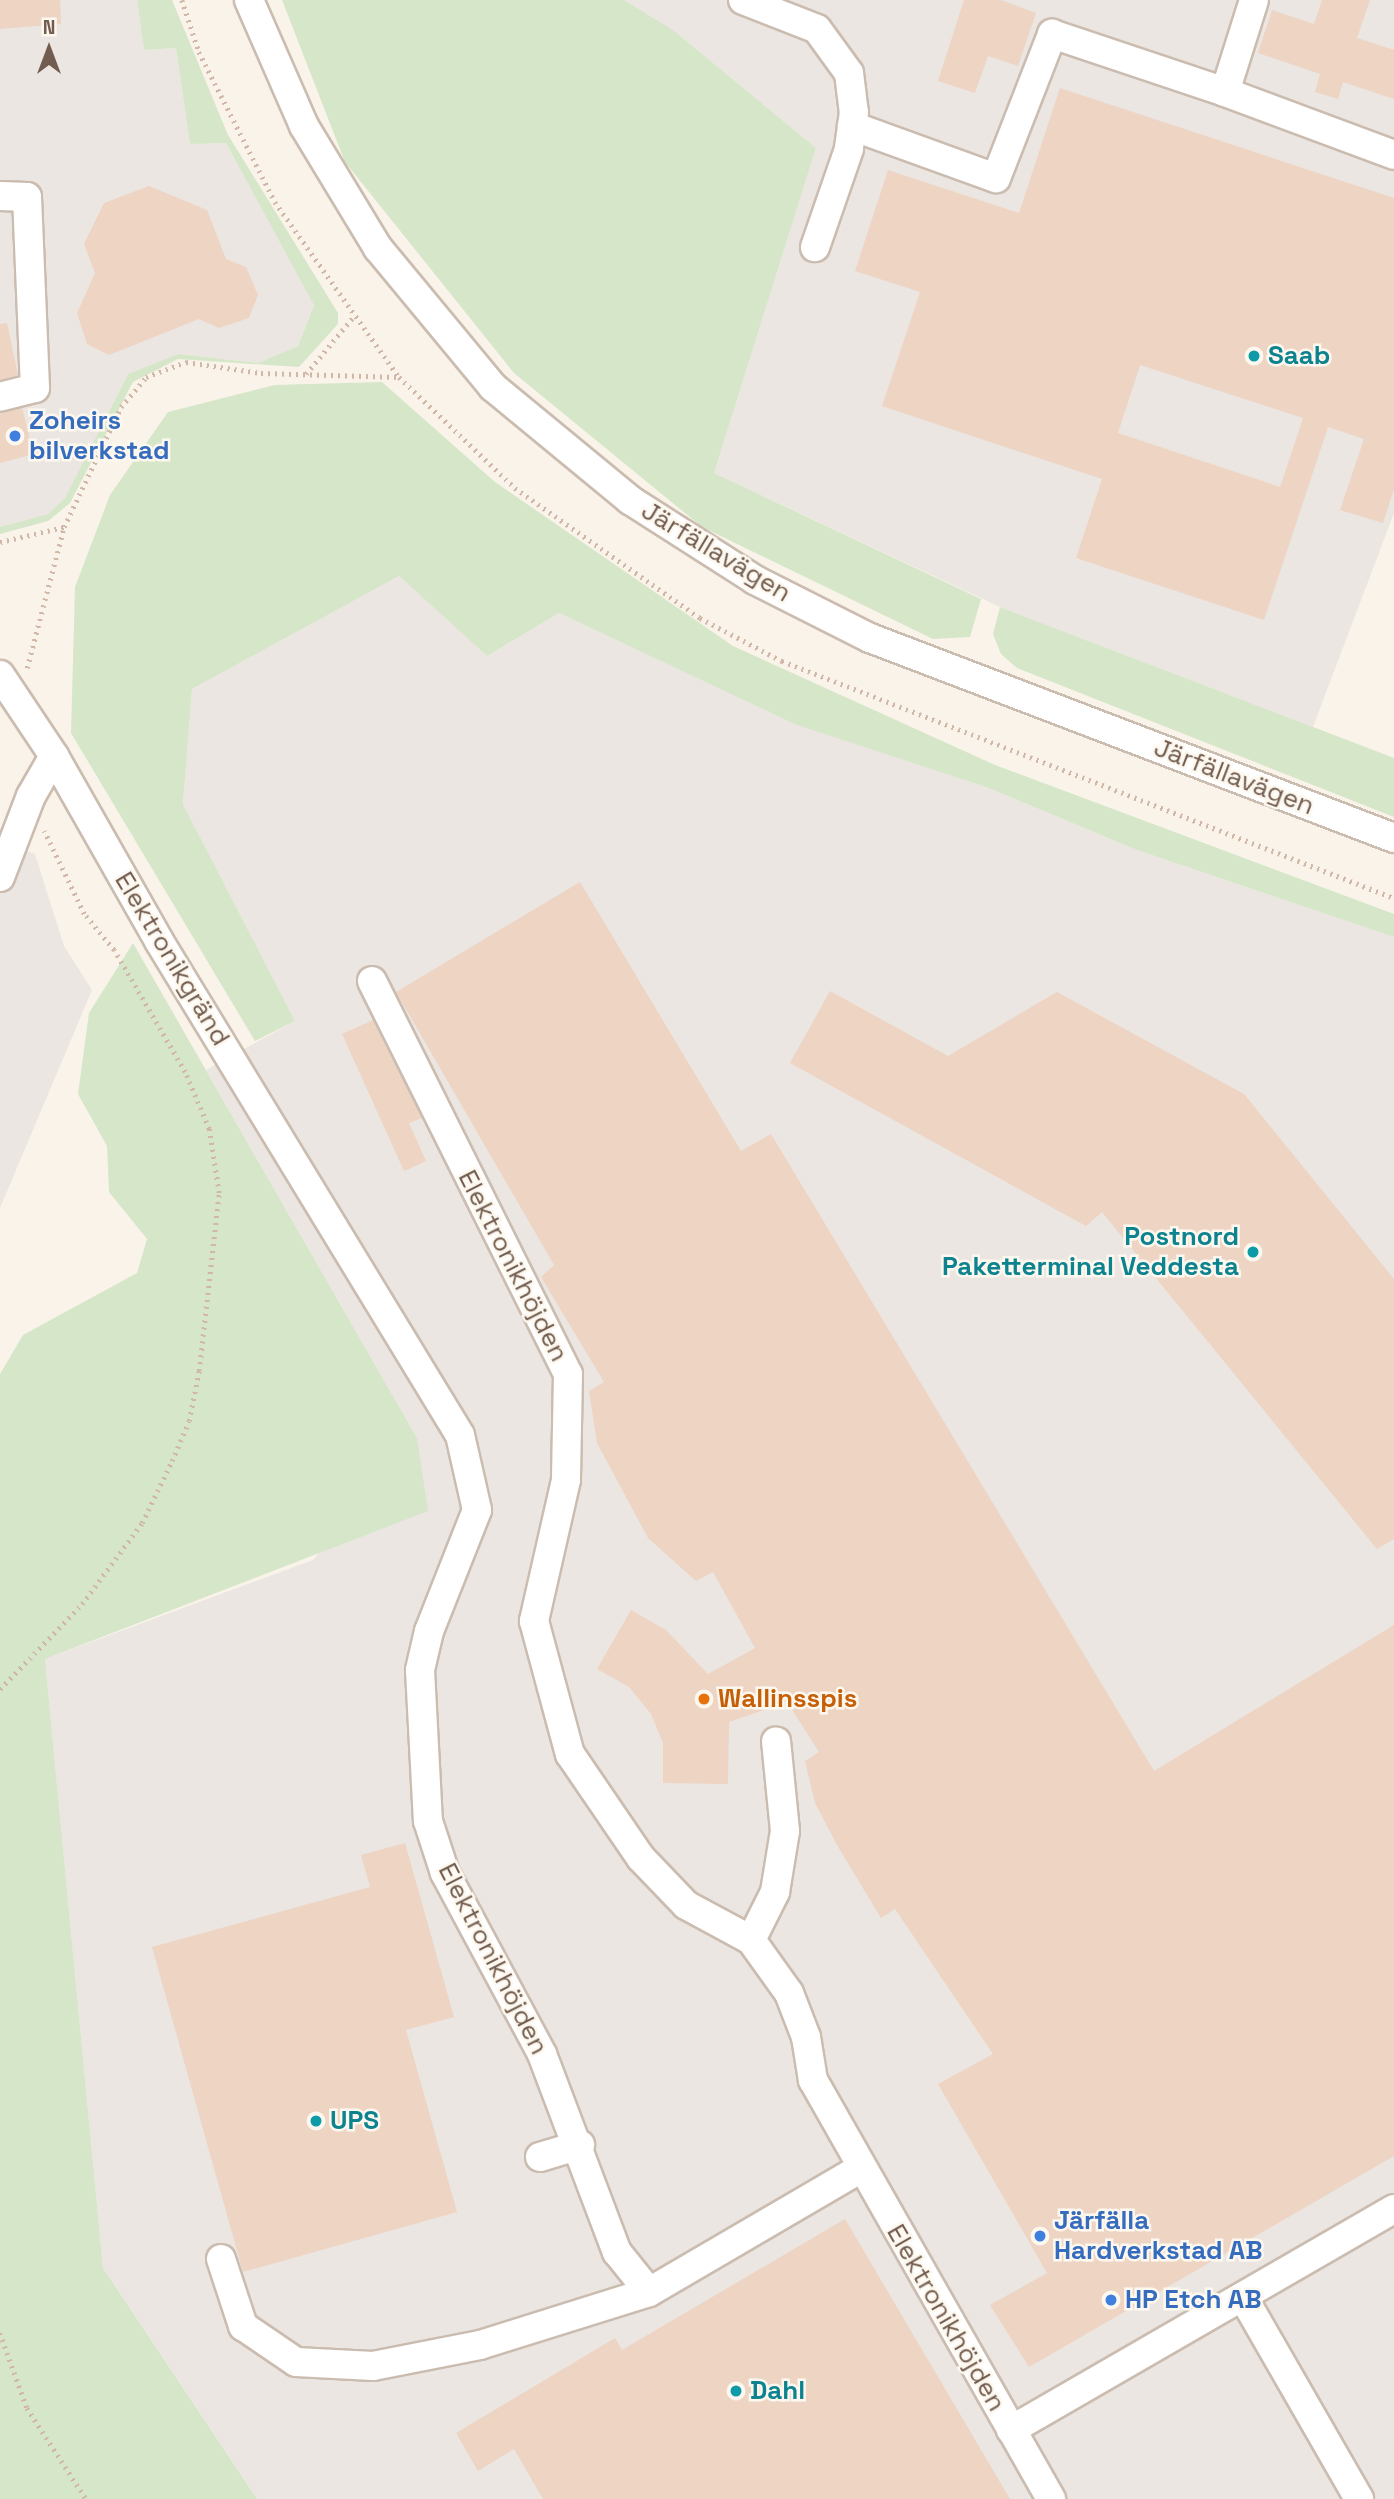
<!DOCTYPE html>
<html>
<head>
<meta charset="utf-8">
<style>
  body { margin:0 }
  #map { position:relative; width:1394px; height:2499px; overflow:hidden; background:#faf3e9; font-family:"Space Grotesk",sans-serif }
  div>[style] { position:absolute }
  .industrial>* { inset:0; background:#ebe6e2 }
  .green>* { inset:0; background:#d5e6c9 }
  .building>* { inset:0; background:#edd4c3 }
  .path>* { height:4.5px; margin-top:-2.25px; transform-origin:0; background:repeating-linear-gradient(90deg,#d1b7a7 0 2px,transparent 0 7px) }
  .roads { filter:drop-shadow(2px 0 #cbbcb0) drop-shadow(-2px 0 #cbbcb0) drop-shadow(0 2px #cbbcb0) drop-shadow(0 -2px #cbbcb0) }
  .minor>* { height:28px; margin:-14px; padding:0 14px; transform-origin:14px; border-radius:14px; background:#fff }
  .dots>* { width:19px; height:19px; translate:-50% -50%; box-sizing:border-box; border:4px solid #fdf8ef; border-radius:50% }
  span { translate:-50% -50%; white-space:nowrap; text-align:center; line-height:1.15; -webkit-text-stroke:5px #fdf8ef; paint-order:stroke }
  .culture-label { font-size:26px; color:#0d838f; font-weight:700 }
  .left { translate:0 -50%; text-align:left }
  .right { translate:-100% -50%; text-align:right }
  .shop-label { font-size:26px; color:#366cbe; font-weight:700 }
  .street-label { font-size:26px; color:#725c4f }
  .food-label { font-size:26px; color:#c56008; font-weight:700 }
  .north { position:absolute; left:14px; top:14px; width:70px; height:70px; -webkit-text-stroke:5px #fdf8ef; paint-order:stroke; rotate:0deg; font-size:19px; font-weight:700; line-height:28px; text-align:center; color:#725c4f }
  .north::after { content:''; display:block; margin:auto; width:24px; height:32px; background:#725c4f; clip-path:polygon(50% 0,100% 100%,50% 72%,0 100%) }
</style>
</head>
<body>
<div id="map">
  <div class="industrial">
    <i style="clip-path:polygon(0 0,137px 0,144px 50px,176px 48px,190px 144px,226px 143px,314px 304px,298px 346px,258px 363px,178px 354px,128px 374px,65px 498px,48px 514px,0 527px)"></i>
    <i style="clip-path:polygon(624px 0,1394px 0,1394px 513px,1313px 727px,1000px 607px,714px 473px,816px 148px,673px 30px)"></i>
    <i style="clip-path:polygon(399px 576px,487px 656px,559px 613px,798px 725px,986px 787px,1137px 850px,1394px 937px,1394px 2499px,257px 2499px,103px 2268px,45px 1659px,313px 1560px,417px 1438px,206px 1070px,295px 1021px,183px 804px,192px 689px)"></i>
    <i style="clip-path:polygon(0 841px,35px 854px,64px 946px,92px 990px,0 1208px)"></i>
  </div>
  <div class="green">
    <i style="clip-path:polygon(137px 0,172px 0,228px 135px,338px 313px,338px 324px,299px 367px,178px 359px,133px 382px,70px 503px,48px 521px,0 534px,0 527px,48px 514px,65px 498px,128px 374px,178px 354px,258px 363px,298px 346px,314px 305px,226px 143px,190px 144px,176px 48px,144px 50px)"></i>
    <i style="clip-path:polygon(282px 0,624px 0,673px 30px,816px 148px,714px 473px,981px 599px,970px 637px,933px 639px,702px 527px,514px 373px,345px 162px)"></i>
    <i style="clip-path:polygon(382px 382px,495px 482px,733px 646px,995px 765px,1394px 914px,1394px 937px,1137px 850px,986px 787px,797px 725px,559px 613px,487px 656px,399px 576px,192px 689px,183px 804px,295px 1021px,255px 1041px,71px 733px,75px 587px,110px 495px,168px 412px,275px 385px)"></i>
    <i style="clip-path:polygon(1000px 607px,1394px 758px,1394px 817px,1017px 668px,1001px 654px,993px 634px)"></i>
    <i style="clip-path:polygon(133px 943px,417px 1438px,428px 1511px,45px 1659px,103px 2268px,257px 2499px,0 2499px,0 1374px,23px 1335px,137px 1273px,147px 1239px,109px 1192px,107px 1146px,78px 1094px,89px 1013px)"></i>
  </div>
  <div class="building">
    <i style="clip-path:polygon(0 0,60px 0,61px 24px,0 29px)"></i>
    <i style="clip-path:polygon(964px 0,1001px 0,1036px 13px,1018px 66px,988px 56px,975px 93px,938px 81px)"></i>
    <i style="clip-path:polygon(1322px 0,1370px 0,1357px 38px,1394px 50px,1394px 99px,1343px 82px,1338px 99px,1315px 92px,1320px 74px,1258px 53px,1272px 10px,1314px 24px)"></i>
    <i style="clip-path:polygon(evenodd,1060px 88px,1394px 198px,1394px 489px,1383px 523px,1340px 510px,1364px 439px,1328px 427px,1264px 620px,1076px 558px,1102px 479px,882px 406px,920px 292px,855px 271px,888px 170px,1019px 213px,1060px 88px,1140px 365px,1303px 418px,1280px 487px,1118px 433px,1140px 365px)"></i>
    <i style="clip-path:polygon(149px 186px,207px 210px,226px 259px,246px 267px,258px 295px,249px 318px,219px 328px,199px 319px,109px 355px,87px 344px,77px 313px,95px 273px,84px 244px,104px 203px)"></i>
    <i style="clip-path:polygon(7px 323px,18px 375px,0 380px,0 324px)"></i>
    <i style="clip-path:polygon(22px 408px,34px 454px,0 463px,0 413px)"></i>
    <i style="clip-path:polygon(580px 882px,741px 1151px,771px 1134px,1154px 1771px,1394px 1625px,1394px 2156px,1029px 2367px,990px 2305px,1047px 2273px,938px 2084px,993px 2054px,895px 1909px,881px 1918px,837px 1845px,815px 1803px,805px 1761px,819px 1752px,787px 1702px,729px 1722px,728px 1784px,663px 1783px,663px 1743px,651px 1714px,629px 1687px,597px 1669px,631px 1610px,666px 1630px,708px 1674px,755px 1648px,713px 1572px,696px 1581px,648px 1538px,597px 1443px,589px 1391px,604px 1382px,541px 1277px,554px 1265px,396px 992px)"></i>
    <i style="clip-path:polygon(830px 991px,948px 1056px,1057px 992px,1244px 1094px,1394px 1279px,1394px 1539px,1377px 1549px,1102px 1212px,1086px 1226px,790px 1063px)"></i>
    <i style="clip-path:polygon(373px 1020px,422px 1118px,409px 1123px,426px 1161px,404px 1171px,342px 1034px)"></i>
    <i style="clip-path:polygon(405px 1843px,454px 2017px,406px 2030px,457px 2212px,243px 2272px,152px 1947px,370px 1887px,361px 1855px)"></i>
    <i style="clip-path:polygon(845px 2219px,1010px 2499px,543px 2499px,514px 2449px,478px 2471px,456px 2433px,615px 2338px,622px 2350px)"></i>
  </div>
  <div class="path">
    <i style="left:182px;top:0;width:55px;rotate:71.9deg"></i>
    <i style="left:199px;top:52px;width:168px;rotate:63.1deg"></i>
    <i style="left:275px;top:202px;width:214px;rotate:54.7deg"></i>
    <i style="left:399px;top:377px;width:161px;rotate:43.7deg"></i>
    <i style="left:515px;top:488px;width:226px;rotate:35.1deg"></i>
    <i style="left:700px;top:618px;width:93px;rotate:27.7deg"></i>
    <i style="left:782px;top:661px;width:656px;rotate:21.17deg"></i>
    <i style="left:306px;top:374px;width:75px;rotate:-50.4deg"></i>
    <i style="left:0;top:542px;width:66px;rotate:-13.2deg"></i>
    <i style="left:27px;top:668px;width:146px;rotate:-75.3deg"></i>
    <i style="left:64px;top:527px;width:133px;rotate:-64.6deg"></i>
    <i style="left:121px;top:407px;width:39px;rotate:-50deg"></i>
    <i style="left:146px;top:377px;width:43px;rotate:-20.6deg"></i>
    <i style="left:186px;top:362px;width:76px;rotate:8.3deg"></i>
    <i style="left:261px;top:373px;width:138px;rotate:1.7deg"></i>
    <i style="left:0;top:1689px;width:118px;rotate:-46deg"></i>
    <i style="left:82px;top:1604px;width:101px;rotate:-53.5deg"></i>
    <i style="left:142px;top:1523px;width:69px;rotate:-64.2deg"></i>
    <i style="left:172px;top:1461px;width:43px;rotate:-67deg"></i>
    <i style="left:189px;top:1421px;width:51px;rotate:-78.7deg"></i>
    <i style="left:199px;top:1371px;width:179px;rotate:-83.6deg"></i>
    <i style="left:219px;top:1193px;width:65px;rotate:-98.9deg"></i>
    <i style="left:209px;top:1129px;width:62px;rotate:-112.8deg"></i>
    <i style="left:185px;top:1072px;width:141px;rotate:-120.2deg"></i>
    <i style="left:114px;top:950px;width:47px;rotate:-129.8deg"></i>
    <i style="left:84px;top:914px;width:92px;rotate:-115.7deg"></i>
    <i style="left:0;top:2333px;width:80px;rotate:70.2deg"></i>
    <i style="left:27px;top:2408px;width:108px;rotate:57deg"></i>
  </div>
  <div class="roads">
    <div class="minor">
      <i style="left:249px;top:0;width:137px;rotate:66.4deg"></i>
      <i style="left:304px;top:126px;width:143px;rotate:58.8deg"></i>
      <i style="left:378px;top:248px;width:180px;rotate:50.4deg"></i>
      <i style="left:493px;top:387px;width:178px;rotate:39.5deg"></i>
      <i style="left:630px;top:500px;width:148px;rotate:32.6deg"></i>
      <i style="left:755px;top:580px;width:129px;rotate:26.8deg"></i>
      <i style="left:870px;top:638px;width:561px;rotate:20.89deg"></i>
      <i style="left:743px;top:0;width:79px;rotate:21.4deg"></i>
      <i style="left:817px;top:29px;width:54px;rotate:54deg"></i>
      <i style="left:849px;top:73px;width:39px;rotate:83deg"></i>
      <i style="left:854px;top:112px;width:37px;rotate:98deg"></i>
      <i style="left:849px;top:149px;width:104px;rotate:109.1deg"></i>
      <i style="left:1225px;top:92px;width:180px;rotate:20.4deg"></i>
      <i style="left:852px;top:126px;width:153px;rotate:19.9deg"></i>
      <i style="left:996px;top:178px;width:155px;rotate:-68.7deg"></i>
      <i style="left:1052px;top:34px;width:182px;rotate:18.5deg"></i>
      <i style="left:1225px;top:92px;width:96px;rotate:-72.5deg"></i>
      <i style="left:0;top:196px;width:27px;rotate:2deg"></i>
      <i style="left:27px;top:197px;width:191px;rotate:87.6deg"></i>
      <i style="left:35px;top:388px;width:36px;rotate:166deg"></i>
      <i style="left:0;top:675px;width:97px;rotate:56.3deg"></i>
      <i style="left:54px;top:756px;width:213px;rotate:60.4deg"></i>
      <i style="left:159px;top:941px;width:578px;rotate:58.65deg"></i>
      <i style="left:460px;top:1435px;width:77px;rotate:77.2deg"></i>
      <i style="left:477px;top:1510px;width:130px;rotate:111.6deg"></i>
      <i style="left:429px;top:1631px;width:40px;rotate:103deg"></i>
      <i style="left:420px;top:1670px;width:151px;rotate:87deg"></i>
      <i style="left:428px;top:1821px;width:55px;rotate:71.9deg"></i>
      <i style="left:445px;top:1873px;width:205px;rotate:61.8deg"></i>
      <i style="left:542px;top:2054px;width:212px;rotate:69.3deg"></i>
      <i style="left:617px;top:2252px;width:51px;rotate:51.3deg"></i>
      <i style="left:0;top:877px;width:87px;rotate:-69.1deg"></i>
      <i style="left:31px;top:796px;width:46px;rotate:-60.1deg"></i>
      <i style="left:372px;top:981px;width:439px;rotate:63.5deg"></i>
      <i style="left:568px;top:1374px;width:106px;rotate:91.1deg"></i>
      <i style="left:566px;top:1480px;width:145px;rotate:102.8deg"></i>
      <i style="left:534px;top:1621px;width:138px;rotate:74.9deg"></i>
      <i style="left:570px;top:1754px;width:126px;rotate:55.7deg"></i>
      <i style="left:641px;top:1858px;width:65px;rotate:46.2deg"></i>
      <i style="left:686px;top:1905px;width:74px;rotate:28.3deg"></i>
      <i style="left:751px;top:1940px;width:65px;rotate:54.4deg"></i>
      <i style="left:789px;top:1993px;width:47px;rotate:68.9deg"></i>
      <i style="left:806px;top:2037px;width:44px;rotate:80.8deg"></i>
      <i style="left:813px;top:2080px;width:482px;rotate:60.4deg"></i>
      <i style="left:751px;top:1940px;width:54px;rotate:-63.4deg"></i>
      <i style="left:775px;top:1892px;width:62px;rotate:-80.7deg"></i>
      <i style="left:785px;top:1831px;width:90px;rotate:-95.7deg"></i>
      <i style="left:540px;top:2157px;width:42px;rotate:-16.7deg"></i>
      <i style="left:221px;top:2259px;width:71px;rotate:71.8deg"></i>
      <i style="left:243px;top:2326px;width:64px;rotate:34.2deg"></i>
      <i style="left:296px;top:2362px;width:77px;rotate:3deg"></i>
      <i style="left:373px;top:2366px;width:109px;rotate:-11.1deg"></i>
      <i style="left:480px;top:2345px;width:177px;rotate:-17.4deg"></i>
      <i style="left:649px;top:2292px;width:246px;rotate:-30.3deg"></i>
      <i style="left:1243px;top:2297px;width:233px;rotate:60.1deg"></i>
      <i style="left:1011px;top:2430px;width:442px;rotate:-30deg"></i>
    </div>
  </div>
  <div class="dots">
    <i style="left:1254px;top:356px;background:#0f9aa8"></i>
    <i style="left:15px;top:436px;background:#3f7fe0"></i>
    <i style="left:1253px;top:1252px;background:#0f9aa8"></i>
    <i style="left:704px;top:1699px;background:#e8710a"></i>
    <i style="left:316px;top:2121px;background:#0f9aa8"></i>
    <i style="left:1040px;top:2236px;background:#3f7fe0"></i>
    <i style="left:1111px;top:2300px;background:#3f7fe0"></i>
    <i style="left:736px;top:2391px;background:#0f9aa8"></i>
  </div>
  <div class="culture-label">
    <span class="left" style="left:1268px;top:356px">Saab</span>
    <span class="right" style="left:1239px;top:1252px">Postnord<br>Paketterminal Veddesta</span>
    <span class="left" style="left:330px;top:2121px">UPS</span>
    <span class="left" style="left:750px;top:2391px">Dahl</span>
  </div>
  <div class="shop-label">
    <span class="left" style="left:29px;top:436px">Zoheirs<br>bilverkstad</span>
    <span class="left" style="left:1054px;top:2236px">Järfälla<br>Hardverkstad AB</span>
    <span class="left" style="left:1125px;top:2300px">HP Etch AB</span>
  </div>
  <div class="street-label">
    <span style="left:716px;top:552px;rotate:31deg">Järfällavägen</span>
    <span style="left:1234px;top:777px;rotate:21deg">Järfällavägen</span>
    <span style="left:172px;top:959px;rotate:59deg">Elektronikgränd</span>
    <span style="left:513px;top:1266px;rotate:63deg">Elektronikhöjden</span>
    <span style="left:493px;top:1959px;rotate:63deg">Elektronikhöjden</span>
    <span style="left:946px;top:2318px;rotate:60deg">Elektronikhöjden</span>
  </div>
  <div class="food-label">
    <span class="left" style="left:718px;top:1699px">Wallinsspis</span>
  </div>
  <div class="north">N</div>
</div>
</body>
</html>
